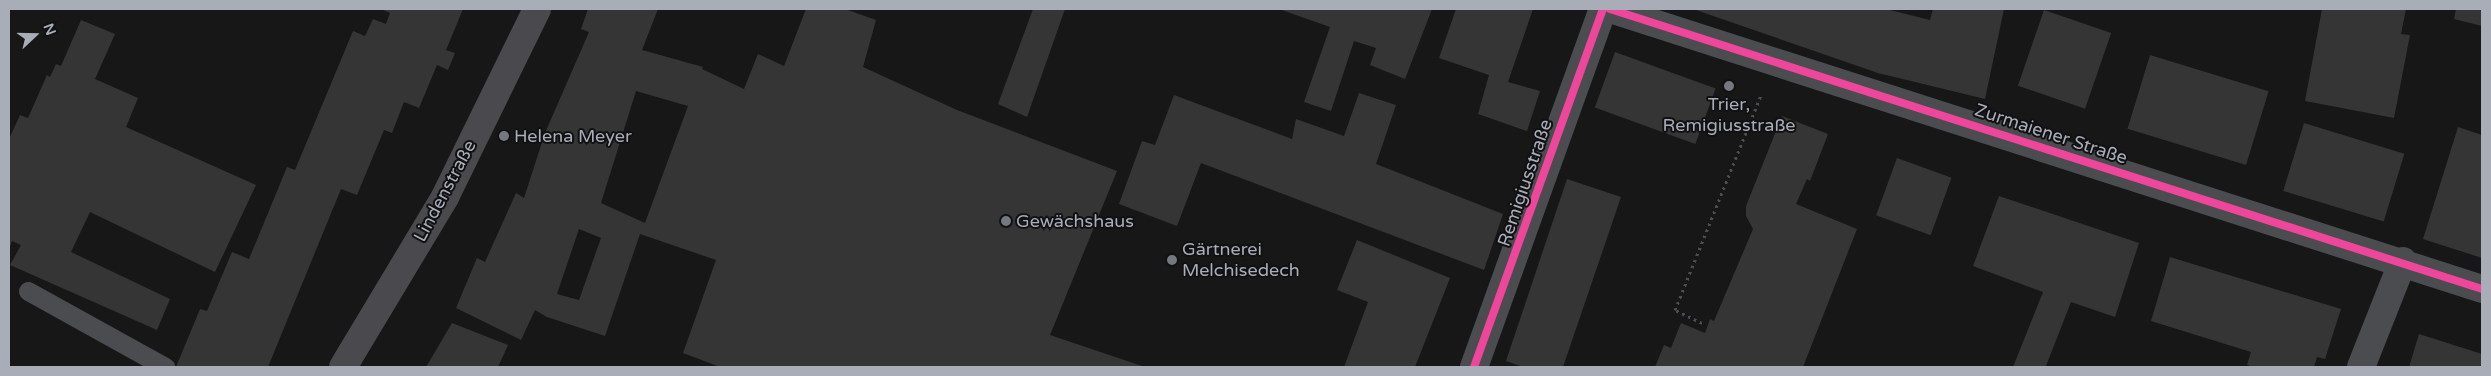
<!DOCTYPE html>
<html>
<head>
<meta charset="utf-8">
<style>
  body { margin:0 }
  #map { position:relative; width:2491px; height:376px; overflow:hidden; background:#171717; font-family:"Varela Round",sans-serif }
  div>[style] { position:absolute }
  .building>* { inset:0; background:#353536; transform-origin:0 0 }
  .path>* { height:3px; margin-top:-1.5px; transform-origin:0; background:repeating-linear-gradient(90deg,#4d4e52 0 2.5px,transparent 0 6.5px) }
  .lane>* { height:19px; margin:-9.5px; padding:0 9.5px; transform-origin:9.5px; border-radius:9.5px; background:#4b4c50 }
  .street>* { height:28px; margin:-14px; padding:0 14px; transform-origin:14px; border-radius:14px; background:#4b4c50 }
  .secondary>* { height:28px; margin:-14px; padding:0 14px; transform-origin:14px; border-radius:14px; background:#4a4a4e }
  .cycleway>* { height:8px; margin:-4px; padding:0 4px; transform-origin:4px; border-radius:4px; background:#ed469a }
  .dots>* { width:14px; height:14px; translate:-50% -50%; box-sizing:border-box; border:2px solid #111113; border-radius:50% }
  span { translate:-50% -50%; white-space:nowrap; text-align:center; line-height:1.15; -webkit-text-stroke:4px #111113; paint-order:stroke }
  .poi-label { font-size:18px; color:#a8adb8 }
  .left { translate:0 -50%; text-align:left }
  .street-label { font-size:18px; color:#a8adb8 }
  .frame { position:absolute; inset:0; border:10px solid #a8adb8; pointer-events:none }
  .north { position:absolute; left:10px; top:10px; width:50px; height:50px; -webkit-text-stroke:4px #111113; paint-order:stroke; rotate:69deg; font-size:14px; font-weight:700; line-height:20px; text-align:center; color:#a8adb8 }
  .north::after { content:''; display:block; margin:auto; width:18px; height:22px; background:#a8adb8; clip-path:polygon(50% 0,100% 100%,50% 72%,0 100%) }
</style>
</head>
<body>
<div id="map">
  <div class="building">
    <i style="clip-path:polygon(381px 9px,463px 9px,446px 50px,455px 53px,448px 70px,437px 65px,419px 108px,404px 102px,392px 133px,384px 130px,357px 195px,341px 189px,268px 367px,176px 367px,200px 309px,207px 311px,232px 252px,249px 259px,287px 167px,295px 170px,353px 31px,365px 36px,373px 19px,386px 24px,390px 13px)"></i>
    <i style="clip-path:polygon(evenodd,588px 9px,658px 9px,642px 50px,703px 67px,702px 69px,744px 89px,758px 54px,784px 66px,806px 9px,845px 9px,876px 20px,863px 67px,957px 110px,1117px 171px,1050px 335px,1145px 367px,720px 367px,683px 353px,716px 260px,640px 234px,605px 336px,547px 317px,535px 310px,521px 340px,456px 308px,477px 258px,485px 262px,516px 193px,524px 198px,545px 133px,589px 32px,581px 29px,588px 9px,636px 91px,688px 106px,645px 223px,601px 203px,636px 91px,588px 9px,579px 229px,601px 238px,579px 300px,557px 294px,579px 229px)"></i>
    <i style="clip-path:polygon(1033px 9px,1065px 9px,1027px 117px,998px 104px)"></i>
    <i style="clip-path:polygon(1279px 9px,1432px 9px,1405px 79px,1370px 65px,1376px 48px,1354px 41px,1331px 111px,1304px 102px,1330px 27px)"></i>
    <i style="clip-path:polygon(1456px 9px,1533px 9px,1508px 82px,1540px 91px,1527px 131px,1478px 114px,1489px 75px,1439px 58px)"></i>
    <i style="clip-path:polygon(1693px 9px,1886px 9px,1930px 20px,1933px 9px,2004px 9px,1985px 99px,1878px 73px)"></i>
    <i style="clip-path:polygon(2322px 9px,2406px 9px,2401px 34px,2410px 35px,2394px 118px,2305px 101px)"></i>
    <i style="clip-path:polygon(2456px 9px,2482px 9px,2482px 26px,2454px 19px)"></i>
    <i style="left:2044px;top:10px;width:71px;height:80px;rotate:19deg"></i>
    <i style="clip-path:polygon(81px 20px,115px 34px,95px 79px,138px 98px,126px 127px,256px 185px,215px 272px,90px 212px,71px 252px,170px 299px,157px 330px,10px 265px,21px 245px,12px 241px,9px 249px,9px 139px,20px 115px,28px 118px,47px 75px,50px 77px,56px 64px,61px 66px)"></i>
    <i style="left:1615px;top:52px;width:107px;height:59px;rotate:20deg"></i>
    <i style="left:2150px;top:55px;width:124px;height:77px;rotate:17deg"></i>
    <i style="clip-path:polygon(1359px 93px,1396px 105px,1376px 164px,1503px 214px,1484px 270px,1201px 163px,1177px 226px,1119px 204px,1142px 141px,1155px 145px,1174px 95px,1292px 139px,1296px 119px,1344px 136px)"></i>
    <i style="clip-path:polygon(1782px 116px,1828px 134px,1810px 181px,1807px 179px,1796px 204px,1857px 229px,1803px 367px,1655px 367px,1664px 345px,1671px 348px,1681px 323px,1705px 333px,1710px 319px,1714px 321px,1753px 229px,1746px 216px,1746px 206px)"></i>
    <i style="left:2304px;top:123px;width:105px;height:71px;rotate:17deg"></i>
    <i style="clip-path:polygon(2458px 127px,2482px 135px,2482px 258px,2423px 239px)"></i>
    <i style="left:1897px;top:158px;width:58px;height:61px;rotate:20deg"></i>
    <i style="clip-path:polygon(1567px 179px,1621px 197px,1563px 367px,1523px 367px,1506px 361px)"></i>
    <i style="clip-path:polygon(1999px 196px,2139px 243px,2115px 317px,2071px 302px,2046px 366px,2049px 367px,2013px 367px,2043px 292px,1973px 266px)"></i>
    <i style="clip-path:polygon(1357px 240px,1450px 278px,1415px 367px,1344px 367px,1368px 302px,1337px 290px)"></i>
    <i style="clip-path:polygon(2170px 257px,2341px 309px,2325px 359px,2317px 357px,2314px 367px,2254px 367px,2247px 365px,2251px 352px,2151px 321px)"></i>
    <i style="clip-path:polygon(452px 323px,508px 345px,498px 367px,426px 367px)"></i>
    <i style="clip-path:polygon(2419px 334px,2482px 354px,2482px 367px,2409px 367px)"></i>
  </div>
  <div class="path">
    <i style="left:1702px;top:323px;width:30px;rotate:-154deg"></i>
    <i style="left:1675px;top:310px;width:234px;rotate:-68.2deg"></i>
  </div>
  <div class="lane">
    <i style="left:28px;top:291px;width:157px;rotate:29deg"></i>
  </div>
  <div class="street">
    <i style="left:1610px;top:9px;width:916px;rotate:17.8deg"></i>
    <i style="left:1474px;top:367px;width:381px;rotate:-70.2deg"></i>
    <i style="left:2361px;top:367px;width:114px;rotate:-68.4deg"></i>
  </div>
  <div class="secondary">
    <i style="left:343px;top:367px;width:198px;rotate:-59deg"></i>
    <i style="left:445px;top:197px;width:209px;rotate:-63.9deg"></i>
  </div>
  <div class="cycleway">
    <i style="left:1610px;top:9px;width:916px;rotate:17.8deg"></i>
    <i style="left:1474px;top:367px;width:381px;rotate:-70.2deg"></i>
  </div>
  <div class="dots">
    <i style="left:1729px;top:86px;background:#757880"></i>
    <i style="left:504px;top:136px;background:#757880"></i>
    <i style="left:1006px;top:221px;background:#757880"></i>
    <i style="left:1172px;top:260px;background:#757880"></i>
  </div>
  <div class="poi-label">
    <span style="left:1729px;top:115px">Trier,<br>Remigiusstraße</span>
    <span class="left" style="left:514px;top:136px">Helena Meyer</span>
    <span class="left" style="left:1016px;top:221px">Gewächshaus</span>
    <span class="left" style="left:1182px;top:260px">Gärtnerei<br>Melchisedech</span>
  </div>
  <div class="street-label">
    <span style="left:2051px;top:134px;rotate:18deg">Zurmaiener Straße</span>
    <span style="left:1525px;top:183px;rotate:-71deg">Remigiusstraße</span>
    <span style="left:445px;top:191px;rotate:-62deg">Lindenstraße</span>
  </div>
  <div class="frame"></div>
  <div class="north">N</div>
</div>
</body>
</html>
